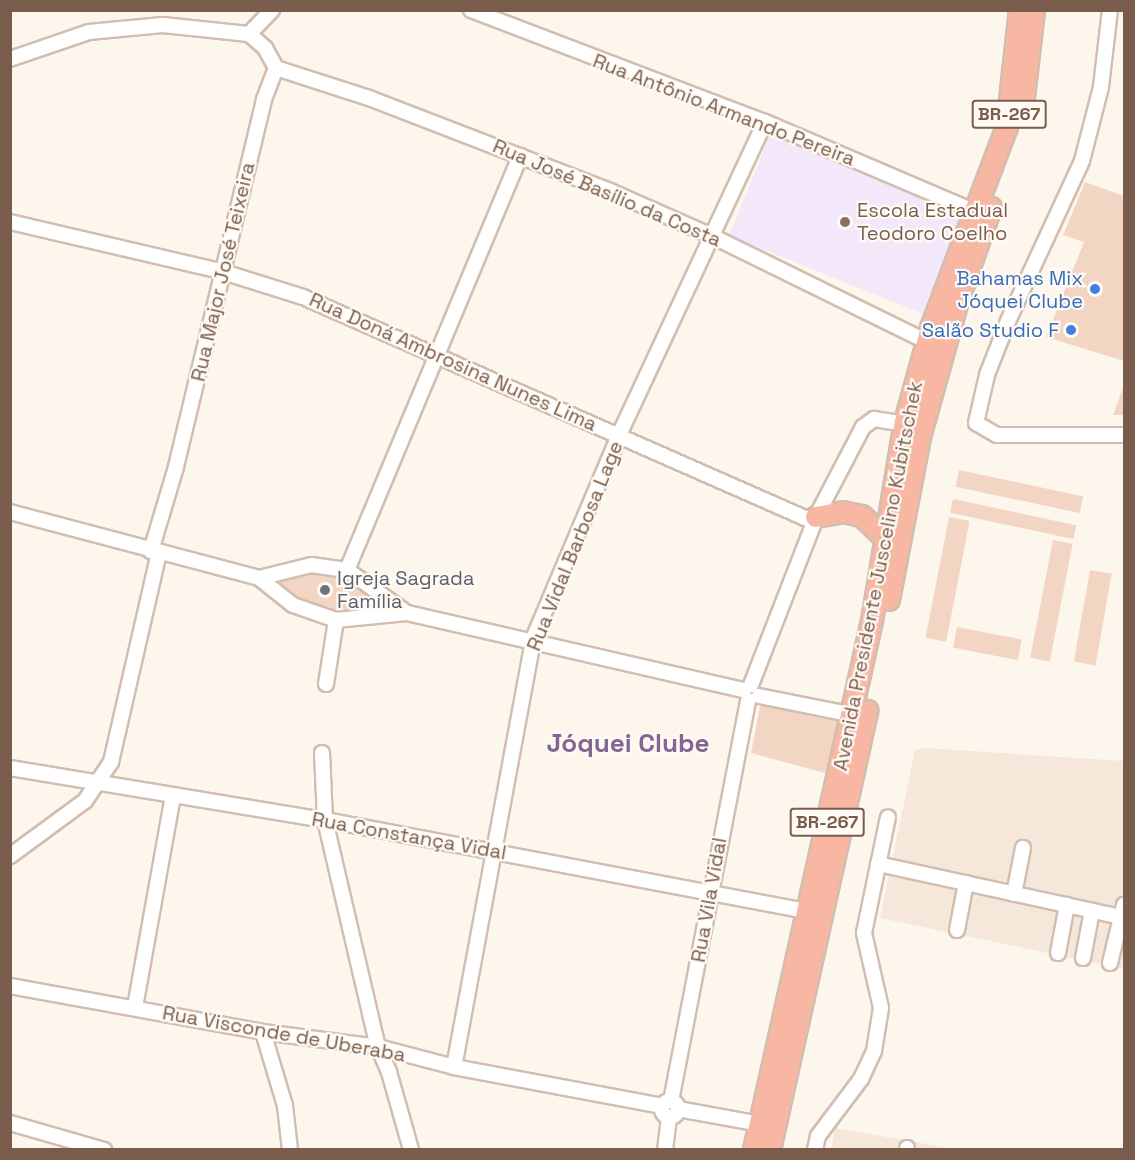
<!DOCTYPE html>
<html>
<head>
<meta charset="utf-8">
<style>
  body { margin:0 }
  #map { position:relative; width:1135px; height:1160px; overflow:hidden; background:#fdf6ec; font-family:"Space Grotesk",sans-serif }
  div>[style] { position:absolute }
  .residential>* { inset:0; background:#f5e8da }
  .education>* { inset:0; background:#f3e8fa; transform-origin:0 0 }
  .building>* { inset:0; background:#f3d5c3; transform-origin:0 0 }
  .roads { filter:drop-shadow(2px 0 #d1beb0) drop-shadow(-2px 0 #d1beb0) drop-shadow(0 2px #d1beb0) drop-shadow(0 -2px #d1beb0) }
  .minor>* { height:14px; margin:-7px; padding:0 7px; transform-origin:7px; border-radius:7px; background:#fff }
  .minor>.ring { margin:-7px; padding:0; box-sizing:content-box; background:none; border:14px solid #fff; border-radius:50% }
  .highway>* { height:20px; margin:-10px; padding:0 10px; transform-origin:10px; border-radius:10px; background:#f7b7a3 }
  .dots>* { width:16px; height:16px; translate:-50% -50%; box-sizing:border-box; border:3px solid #fffaf3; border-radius:50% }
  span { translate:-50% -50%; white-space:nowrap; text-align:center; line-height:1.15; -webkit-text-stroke:4.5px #fffaf3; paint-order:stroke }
  .shield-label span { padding:2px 4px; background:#fffaf3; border:2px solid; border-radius:4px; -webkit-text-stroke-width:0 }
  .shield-label { font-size:18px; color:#7a5c4d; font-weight:700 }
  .street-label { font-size:20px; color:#7a5c4d }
  .education-label { font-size:20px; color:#785e54 }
  .left { translate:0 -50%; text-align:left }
  .shop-label { font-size:20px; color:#366cbe }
  .right { translate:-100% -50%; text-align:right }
  .worship-label { font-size:20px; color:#5b616d }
  .district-label { font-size:26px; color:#846695; font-weight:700 }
  .frame { position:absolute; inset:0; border:12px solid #7a5c4d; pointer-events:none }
</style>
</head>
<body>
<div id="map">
  <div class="residential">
    <i style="clip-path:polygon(926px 748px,1124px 761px,1124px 969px,880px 918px,915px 750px)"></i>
    <i style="clip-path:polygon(835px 1128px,955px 1149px,831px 1150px)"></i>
  </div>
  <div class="education">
    <i style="left:772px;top:130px;width:208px;height:114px;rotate:22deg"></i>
  </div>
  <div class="building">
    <i style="clip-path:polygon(1085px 182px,1124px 196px,1124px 361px,1046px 337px,1084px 242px,1063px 235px)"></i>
    <i style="clip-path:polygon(1124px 385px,1124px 415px,1113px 415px)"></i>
    <i style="left:959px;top:470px;width:127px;height:17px;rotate:12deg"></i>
    <i style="left:953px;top:499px;width:126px;height:14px;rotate:12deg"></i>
    <i style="left:949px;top:517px;width:21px;height:123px;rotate:11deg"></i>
    <i style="left:1053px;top:540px;width:20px;height:120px;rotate:11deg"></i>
    <i style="clip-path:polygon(304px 569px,331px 572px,386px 600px,387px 608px,373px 613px,324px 611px,294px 602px,274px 580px)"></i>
    <i style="left:1090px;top:570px;width:22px;height:93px;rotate:10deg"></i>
    <i style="left:957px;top:627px;width:66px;height:21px;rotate:11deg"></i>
    <i style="clip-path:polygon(761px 701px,840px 716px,825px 773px,751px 753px)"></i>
  </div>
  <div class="roads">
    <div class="minor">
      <i style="left:471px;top:10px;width:315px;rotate:20.9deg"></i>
      <i style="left:765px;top:122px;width:229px;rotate:23.1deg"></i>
      <i style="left:1110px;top:10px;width:78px;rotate:96.7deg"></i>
      <i style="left:1101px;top:87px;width:76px;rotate:104.4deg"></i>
      <i style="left:1082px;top:161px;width:176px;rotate:114.8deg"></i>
      <i style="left:1008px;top:321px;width:58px;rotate:111.3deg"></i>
      <i style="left:987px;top:375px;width:49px;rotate:102.9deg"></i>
      <i style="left:976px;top:423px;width:24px;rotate:30deg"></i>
      <i style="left:997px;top:435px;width:127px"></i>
      <i style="left:249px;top:34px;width:33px;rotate:-46deg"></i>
      <i style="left:10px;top:59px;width:83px;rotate:-18.9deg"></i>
      <i style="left:89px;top:32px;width:74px;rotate:-5.4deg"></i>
      <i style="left:163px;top:25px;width:86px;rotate:6deg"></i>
      <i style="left:249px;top:34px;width:21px;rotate:41deg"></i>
      <i style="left:265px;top:48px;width:23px;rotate:61deg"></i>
      <i style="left:276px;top:68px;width:34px;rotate:111deg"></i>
      <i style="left:264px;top:100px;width:377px;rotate:103.5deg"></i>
      <i style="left:176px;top:467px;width:88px;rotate:106.6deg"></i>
      <i style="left:276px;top:68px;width:98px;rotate:17.9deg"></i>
      <i style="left:369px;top:98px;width:258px;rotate:21.1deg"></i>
      <i style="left:610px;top:191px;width:111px;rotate:23.8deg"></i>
      <i style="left:712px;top:236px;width:240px;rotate:26.2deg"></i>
      <i style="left:10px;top:222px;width:216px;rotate:13.1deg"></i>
      <i style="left:220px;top:271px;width:87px;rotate:17.4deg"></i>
      <i style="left:303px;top:297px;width:558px;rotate:23.76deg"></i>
      <i style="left:10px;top:512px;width:258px;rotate:14.8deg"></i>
      <i style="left:259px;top:578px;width:54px;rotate:-14deg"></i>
      <i style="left:311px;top:565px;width:36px;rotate:8deg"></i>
      <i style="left:347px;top:570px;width:74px;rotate:35.6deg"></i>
      <i style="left:407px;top:613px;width:346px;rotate:12.9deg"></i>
      <i style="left:347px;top:570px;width:449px;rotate:-67.3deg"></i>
      <i style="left:259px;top:578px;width:43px;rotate:38.5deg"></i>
      <i style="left:293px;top:605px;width:46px;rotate:19.2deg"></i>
      <i style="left:336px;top:620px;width:71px;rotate:-5.6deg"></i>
      <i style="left:326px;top:684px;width:65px;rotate:-81.1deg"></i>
      <i style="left:751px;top:685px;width:180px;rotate:-68.8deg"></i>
      <i style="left:816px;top:517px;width:102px;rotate:-62.4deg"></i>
      <i style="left:863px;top:427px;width:14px;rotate:-36deg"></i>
      <i style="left:874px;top:419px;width:37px;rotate:9deg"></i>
      <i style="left:759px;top:696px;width:96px;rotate:11.4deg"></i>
      <i style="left:322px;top:753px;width:67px;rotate:87.4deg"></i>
      <i style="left:325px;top:820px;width:233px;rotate:76.9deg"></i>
      <i style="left:378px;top:1047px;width:27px;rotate:66deg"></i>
      <i style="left:389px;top:1072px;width:81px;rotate:74.2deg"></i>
      <i style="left:10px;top:768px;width:319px;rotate:9.4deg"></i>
      <i style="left:325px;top:820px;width:490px;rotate:10.7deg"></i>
      <i style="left:10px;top:856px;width:93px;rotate:-36.3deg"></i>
      <i style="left:85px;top:801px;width:47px;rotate:-56.3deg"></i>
      <i style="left:111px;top:762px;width:214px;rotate:-77.1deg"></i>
      <i style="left:878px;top:864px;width:250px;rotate:12.3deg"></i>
      <i style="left:1014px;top:894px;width:47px;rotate:-78.9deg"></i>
      <i style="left:957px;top:930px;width:48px;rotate:-79.2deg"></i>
      <i style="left:1058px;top:953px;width:49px;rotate:-79.4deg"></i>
      <i style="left:1083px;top:958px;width:48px;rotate:-79.2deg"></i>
      <i style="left:1110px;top:963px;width:60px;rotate:-76.4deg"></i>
      <i style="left:10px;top:986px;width:257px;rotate:10.3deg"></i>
      <i style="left:263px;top:1032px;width:116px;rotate:7.4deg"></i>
      <i style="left:378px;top:1047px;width:79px;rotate:14.7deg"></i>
      <i style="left:454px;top:1067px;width:212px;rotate:10.6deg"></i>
      <i style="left:135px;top:1007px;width:215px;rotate:-79.8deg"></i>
      <i style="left:263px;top:1032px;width:77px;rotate:73.4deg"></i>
      <i style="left:285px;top:1106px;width:44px;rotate:83.5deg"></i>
      <i style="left:454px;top:1067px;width:435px;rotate:-79.5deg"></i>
      <i style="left:533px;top:639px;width:221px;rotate:-67.1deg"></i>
      <i style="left:619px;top:435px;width:345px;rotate:-65deg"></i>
      <i style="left:671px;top:1101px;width:408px;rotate:-79.1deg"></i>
      <i class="ring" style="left:662px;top:1101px;width:2px;height:2px"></i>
      <i style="left:678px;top:1109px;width:83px;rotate:10.4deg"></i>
      <i style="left:10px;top:1123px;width:98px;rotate:16deg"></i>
      <i style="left:665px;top:1150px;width:33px;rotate:-83deg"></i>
      <i style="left:815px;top:1150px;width:14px;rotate:-78deg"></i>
      <i style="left:818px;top:1136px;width:71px;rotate:-53deg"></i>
      <i style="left:861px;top:1079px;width:31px;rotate:-65deg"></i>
      <i style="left:874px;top:1051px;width:44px;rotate:-80.8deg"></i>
      <i style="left:881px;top:1008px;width:77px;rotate:-102.8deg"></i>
      <i style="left:864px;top:933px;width:118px;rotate:-78.3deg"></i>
      <i style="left:907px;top:1150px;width:2px;rotate:-90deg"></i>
    </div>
    <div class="highway">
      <i style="left:1024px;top:97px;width:88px;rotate:-83.4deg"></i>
      <i style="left:816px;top:517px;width:27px;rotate:-10deg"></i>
      <i style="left:843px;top:512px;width:19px;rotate:12deg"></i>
      <i style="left:862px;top:516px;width:33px;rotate:44deg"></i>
      <i style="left:889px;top:600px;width:166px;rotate:-79.2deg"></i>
      <i style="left:920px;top:437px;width:141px;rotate:-74.4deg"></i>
      <i style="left:958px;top:301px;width:99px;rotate:-70.5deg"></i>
      <i style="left:754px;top:1150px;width:542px;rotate:-77.43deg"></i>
      <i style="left:872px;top:621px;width:202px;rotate:-80.6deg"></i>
      <i style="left:905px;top:422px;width:98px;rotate:-74.5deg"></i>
      <i style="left:931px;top:328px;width:215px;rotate:-69.3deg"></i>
      <i style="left:1007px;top:127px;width:118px;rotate:-83.7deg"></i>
      <i style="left:770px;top:1150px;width:450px;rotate:-77.5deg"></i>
    </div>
  </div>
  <div class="dots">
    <i style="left:845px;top:222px;background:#8d6e63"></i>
    <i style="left:1095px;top:289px;background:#3f7fe0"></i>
    <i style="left:1071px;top:330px;background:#3f7fe0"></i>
    <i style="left:325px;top:590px;background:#6b7280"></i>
  </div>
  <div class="shield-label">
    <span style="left:1009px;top:114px">BR-267</span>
    <span style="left:827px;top:822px">BR-267</span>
  </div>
  <div class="street-label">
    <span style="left:724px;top:110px;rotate:21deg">Rua Antônio Armando Pereira</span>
    <span style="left:607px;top:193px;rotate:23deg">Rua José Basílio da Costa</span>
    <span style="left:223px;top:272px;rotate:-77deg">Rua Major José Teixeira</span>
    <span style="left:453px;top:362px;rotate:24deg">Rua Doná Ambrosina Nunes Lima</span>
    <span style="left:575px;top:546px;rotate:-68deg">Rua Vidal Barbosa Lage</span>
    <span style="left:878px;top:576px;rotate:-79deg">Avenida Presidente Juscelino Kubitschek</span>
    <span style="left:409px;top:836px;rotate:10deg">Rua Constança Vidal</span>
    <span style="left:709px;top:900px;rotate:-80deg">Rua Vila Vidal</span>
    <span style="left:284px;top:1034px;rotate:10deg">Rua Visconde de Uberaba</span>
  </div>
  <div class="education-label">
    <span class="left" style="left:857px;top:222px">Escola Estadual<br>Teodoro Coelho</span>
  </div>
  <div class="shop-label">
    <span class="right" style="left:1083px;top:290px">Bahamas Mix<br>Jóquei Clube</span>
    <span class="right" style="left:1059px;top:330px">Salão Studio F</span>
  </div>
  <div class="worship-label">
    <span class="left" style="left:337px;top:590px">Igreja Sagrada<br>Família</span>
  </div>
  <div class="district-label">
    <span style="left:628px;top:744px">Jóquei Clube</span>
  </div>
  <div class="frame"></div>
</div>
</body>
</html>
